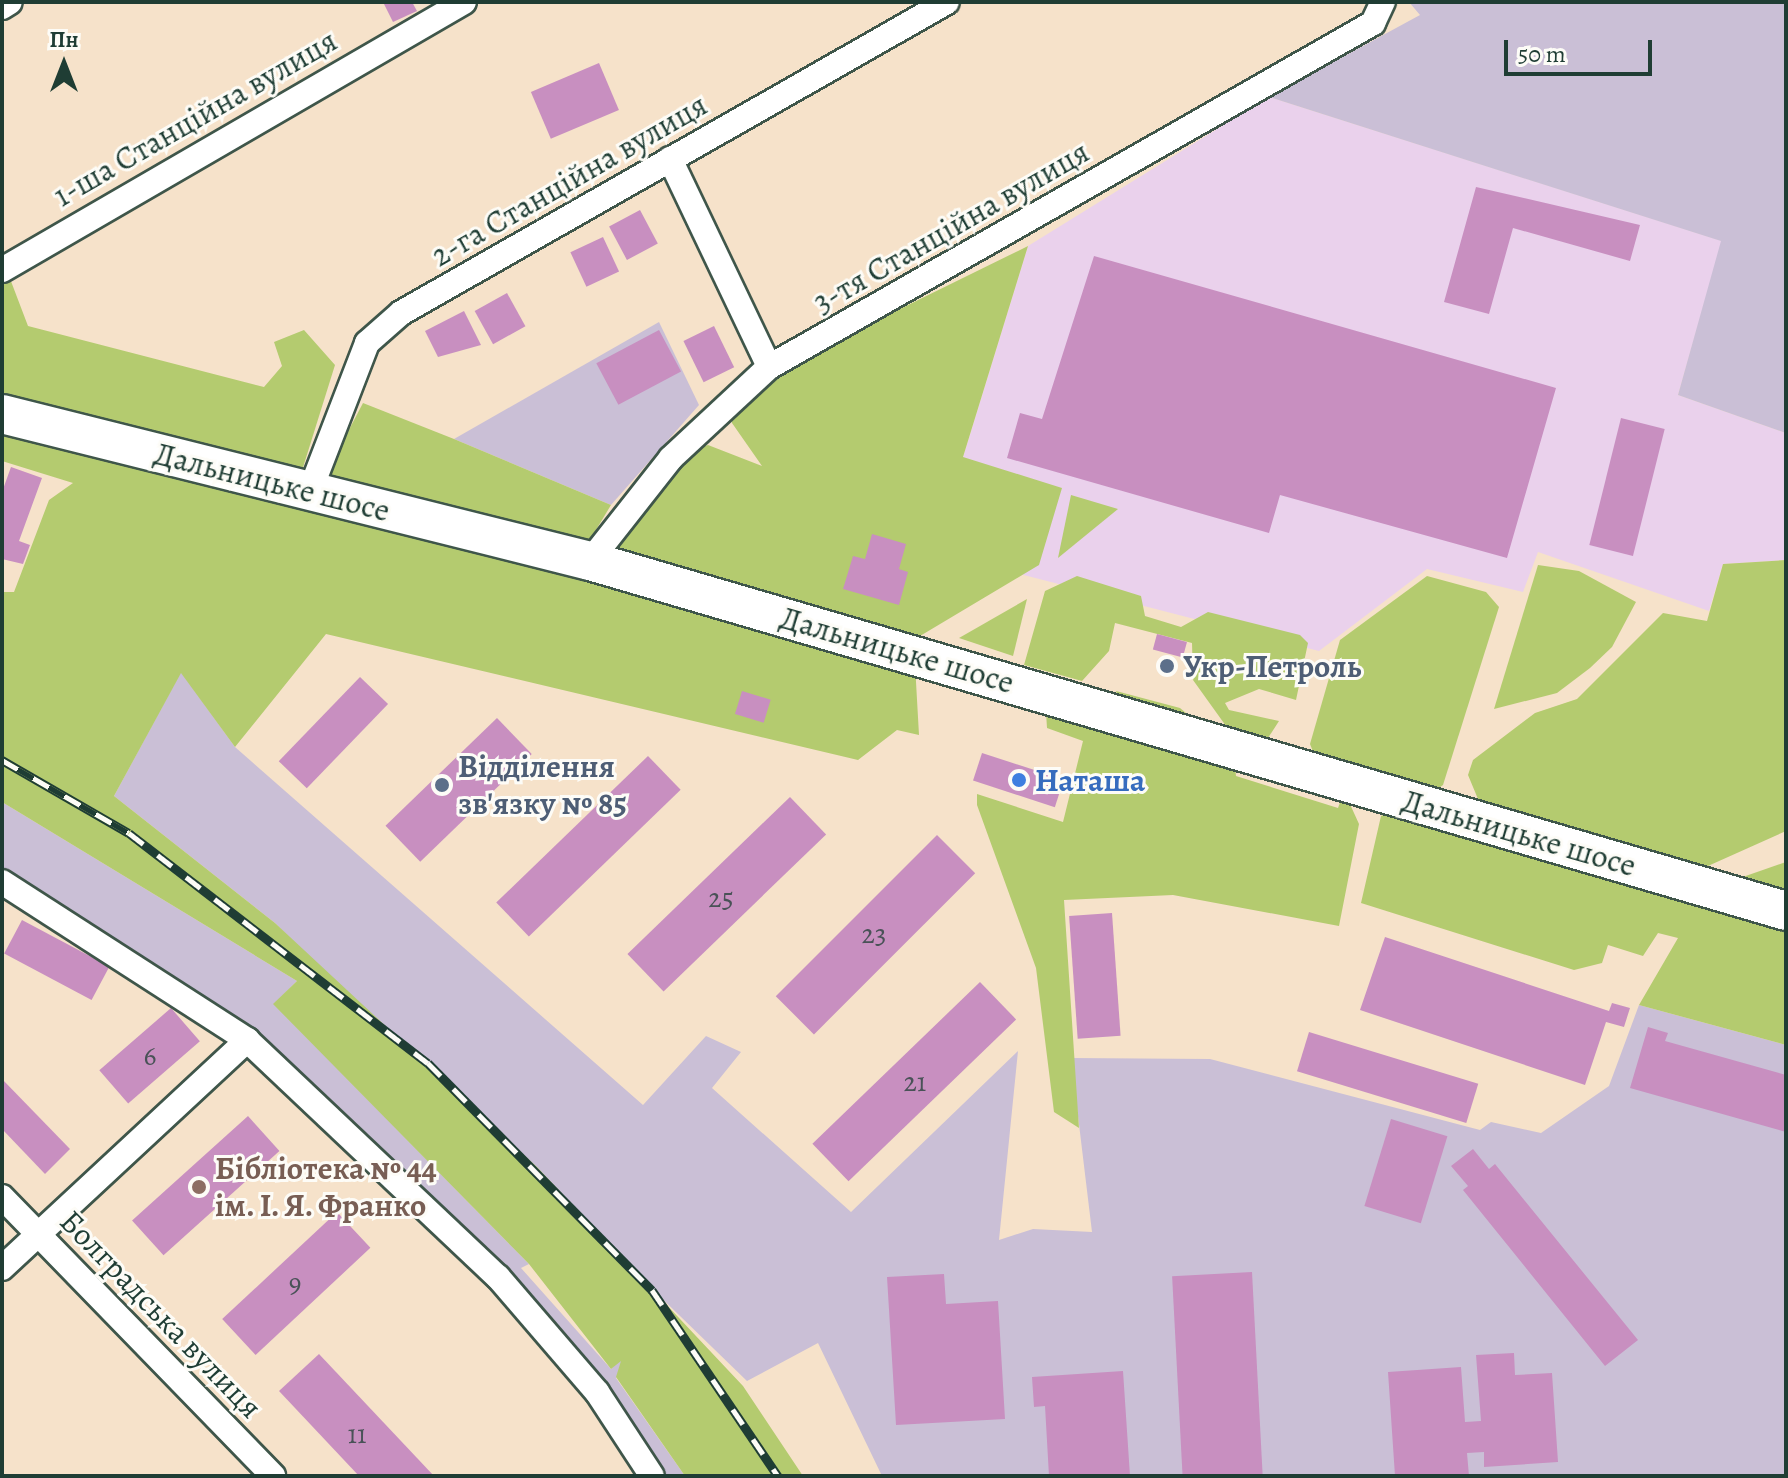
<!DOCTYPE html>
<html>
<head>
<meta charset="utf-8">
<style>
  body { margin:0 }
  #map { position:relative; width:1788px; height:1478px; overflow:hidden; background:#f6e2ca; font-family:Alegreya,serif }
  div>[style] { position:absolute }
  .built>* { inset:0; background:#ead1ec }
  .industrial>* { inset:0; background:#cabfd6 }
  .green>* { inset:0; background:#b4cb6f }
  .building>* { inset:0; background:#c88fc0; transform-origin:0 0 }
  .roads { filter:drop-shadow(2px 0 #3f564a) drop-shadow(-2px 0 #3f564a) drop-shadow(0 2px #3f564a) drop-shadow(0 -2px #3f564a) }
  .minor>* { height:24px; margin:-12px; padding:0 12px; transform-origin:12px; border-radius:12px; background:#fff }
  .primary>* { height:38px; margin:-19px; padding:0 19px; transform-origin:19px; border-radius:19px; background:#fff }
  .rail>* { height:9px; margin-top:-4.5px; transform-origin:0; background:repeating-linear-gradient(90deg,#fdfcf7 0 18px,#1f3d34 0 36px); box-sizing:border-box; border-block:2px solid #1f3d34 }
  .dots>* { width:22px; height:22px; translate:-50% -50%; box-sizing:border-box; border:4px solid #fdfcf7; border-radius:50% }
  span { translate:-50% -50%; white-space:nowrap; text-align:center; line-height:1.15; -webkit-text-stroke:6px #fdfcf7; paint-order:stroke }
  .number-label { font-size:28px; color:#495257 }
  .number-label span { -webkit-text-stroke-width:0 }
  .street-label { font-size:32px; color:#1f3d34 }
  .service-label { font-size:32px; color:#4e5e75; font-weight:700 }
  .left { translate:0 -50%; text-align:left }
  .shop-label { font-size:32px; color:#366cbe; font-weight:700 }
  .education-label { font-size:32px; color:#785e54; font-weight:700 }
  .frame { position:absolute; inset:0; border:4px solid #1f3d34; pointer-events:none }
  .north { position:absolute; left:24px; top:24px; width:80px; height:80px; -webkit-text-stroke:6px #fdfcf7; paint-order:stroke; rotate:0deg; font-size:22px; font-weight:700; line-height:32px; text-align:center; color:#1f3d34 }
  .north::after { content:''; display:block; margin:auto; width:28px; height:36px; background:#1f3d34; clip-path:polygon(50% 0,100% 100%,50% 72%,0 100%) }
  .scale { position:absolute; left:1504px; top:40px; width:148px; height:36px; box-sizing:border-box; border:4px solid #1f3d34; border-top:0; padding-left:10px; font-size:24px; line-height:28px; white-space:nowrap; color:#1f3d34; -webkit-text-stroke:6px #fdfcf7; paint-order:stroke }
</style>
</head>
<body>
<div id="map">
  <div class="built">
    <i style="clip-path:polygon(1269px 97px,1722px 241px,1678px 395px,1786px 433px,1786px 560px,1723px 564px,1709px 611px,1538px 552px,1523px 592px,1427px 569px,1319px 651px,934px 552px,1028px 246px)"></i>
  </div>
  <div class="industrial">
    <i style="clip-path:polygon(1409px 2px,1786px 2px,1786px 433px,1678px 395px,1721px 241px,1269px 97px,1420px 15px)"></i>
    <i style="clip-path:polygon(659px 322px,699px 405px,611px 505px,454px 439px)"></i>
    <i style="clip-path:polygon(181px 672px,235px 747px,643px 1105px,706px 1036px,741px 1052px,712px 1088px,851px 1212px,1018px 1051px,999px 1240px,1033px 1229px,1092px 1232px,1071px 1058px,1210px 1059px,1480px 1130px,1491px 1122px,1541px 1133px,1609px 1086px,1639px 1005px,1786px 1045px,1786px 1476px,882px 1476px,818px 1343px,747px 1381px,275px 923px,114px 796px)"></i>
    <i style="clip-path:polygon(2px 802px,297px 981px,274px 1004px,529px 1264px,521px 1268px,611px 1369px,620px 1360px,625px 1366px,616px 1378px,685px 1476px,661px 1476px,624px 1415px,243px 1025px,2px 875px)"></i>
  </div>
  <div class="green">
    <i style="clip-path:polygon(1028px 246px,963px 457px,1062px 488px,1039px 565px,915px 639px,607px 556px,694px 450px,708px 445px,762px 466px,732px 423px,727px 394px)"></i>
    <i style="clip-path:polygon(9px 276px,28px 326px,264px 387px,282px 366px,274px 342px,304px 330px,335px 365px,300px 477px,2px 404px,2px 283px)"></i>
    <i style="clip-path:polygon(363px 403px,454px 439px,611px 505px,585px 548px,320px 485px)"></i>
    <i style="clip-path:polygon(2px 428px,915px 664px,919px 735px,897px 730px,858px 760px,326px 634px,235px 747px,181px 673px,114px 796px,275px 923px,537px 1167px,743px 1386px,803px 1476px,685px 1476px,616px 1377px,621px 1361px,611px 1369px,529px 1264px,273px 1004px,297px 981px,2px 802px,2px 592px,14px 592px,49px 500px,73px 483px,2px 461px)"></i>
    <i style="clip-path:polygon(1071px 495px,1118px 509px,1058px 558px)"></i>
    <i style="clip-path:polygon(1786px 560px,1786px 831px,1699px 870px,1483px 811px,1468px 775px,1473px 760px,1535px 713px,1577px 699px,1663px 613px,1707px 621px,1723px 564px)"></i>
    <i style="clip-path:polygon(1538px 565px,1579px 571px,1636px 602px,1612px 647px,1590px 668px,1557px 693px,1494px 709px)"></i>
    <i style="clip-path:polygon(1077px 576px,1141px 596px,1145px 616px,1181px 627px,1208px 612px,1300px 635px,1308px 643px,1296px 700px,1259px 689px,1225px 703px,1229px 710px,1279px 721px,1268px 738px,1255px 741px,1231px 733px,1193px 680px,1192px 643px,1115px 623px,1109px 651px,1082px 681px,1024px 665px,1045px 591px)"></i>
    <i style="clip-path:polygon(1427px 576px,1486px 592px,1499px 607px,1443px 785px,1430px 794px,1317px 762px,1310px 744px,1340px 640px)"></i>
    <i style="clip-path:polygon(1027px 599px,1013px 656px,959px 638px)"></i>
    <i style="clip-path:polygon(1116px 691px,1180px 708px,1193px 719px,1121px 707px)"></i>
    <i style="clip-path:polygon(1045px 697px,1234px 754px,1236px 776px,1338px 808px,1344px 791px,1359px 824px,1339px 926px,1173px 895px,1064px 900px,1079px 1128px,1054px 1112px,1036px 968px,977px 805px,977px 794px,1063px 822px,1083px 741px,1047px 728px)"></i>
    <i style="clip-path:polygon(1398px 809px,1786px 932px,1786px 1045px,1639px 1005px,1678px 938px,1658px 933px,1643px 956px,1608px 945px,1602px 963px,1574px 970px,1361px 903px,1381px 816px)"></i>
    <i style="clip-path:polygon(1786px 862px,1786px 893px,1737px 879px)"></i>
  </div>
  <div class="building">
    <i style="clip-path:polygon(383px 2px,412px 2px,417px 11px,393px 22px)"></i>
    <i style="left:599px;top:63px;width:51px;height:74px;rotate:67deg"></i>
    <i style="clip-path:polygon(1476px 187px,1640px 225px,1630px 261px,1513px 228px,1489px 314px,1444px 302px)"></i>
    <i style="left:640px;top:210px;width:38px;height:35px;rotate:62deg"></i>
    <i style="left:603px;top:237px;width:38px;height:36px;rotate:65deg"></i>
    <i style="clip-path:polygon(1094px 256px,1556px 388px,1507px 558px,1280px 495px,1269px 533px,1007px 458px,1020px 413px,1042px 419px)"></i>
    <i style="left:507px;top:293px;width:38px;height:37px;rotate:61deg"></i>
    <i style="clip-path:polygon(464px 311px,481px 345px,438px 357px,425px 331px)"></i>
    <i style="left:714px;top:326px;width:46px;height:34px;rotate:64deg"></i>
    <i style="left:659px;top:330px;width:47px;height:71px;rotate:62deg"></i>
    <i style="left:1621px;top:418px;width:45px;height:131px;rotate:14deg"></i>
    <i style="clip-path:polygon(11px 467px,42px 478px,19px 541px,30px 545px,23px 564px,2px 559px,2px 492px)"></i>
    <i style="clip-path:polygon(872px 534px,906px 544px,899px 569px,908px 572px,899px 605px,843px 589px,853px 556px,865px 559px)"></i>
    <i style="left:1157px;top:634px;width:31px;height:16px;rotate:15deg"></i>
    <i style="left:360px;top:677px;width:39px;height:117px;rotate:44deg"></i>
    <i style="left:742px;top:691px;width:30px;height:24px;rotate:17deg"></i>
    <i style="left:497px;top:718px;width:50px;height:155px;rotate:46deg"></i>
    <i style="left:982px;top:753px;width:86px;height:29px;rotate:18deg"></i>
    <i style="left:648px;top:756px;width:47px;height:211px;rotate:46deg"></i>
    <i style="left:790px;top:797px;width:52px;height:226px;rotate:46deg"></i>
    <i style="left:937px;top:835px;width:54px;height:228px;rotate:45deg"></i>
    <i style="left:1112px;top:913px;width:123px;height:43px;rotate:86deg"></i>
    <i style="left:22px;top:920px;width:99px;height:38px;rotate:28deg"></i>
    <i style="clip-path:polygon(1385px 937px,1609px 1011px,1612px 1003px,1630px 1008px,1624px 1027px,1606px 1022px,1585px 1085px,1360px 1010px)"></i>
    <i style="left:980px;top:982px;width:52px;height:233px;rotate:46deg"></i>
    <i style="left:171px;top:1008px;width:44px;height:95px;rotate:49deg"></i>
    <i style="clip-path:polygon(1648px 1027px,1668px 1033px,1665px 1041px,1786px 1075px,1786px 1132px,1630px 1088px)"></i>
    <i style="left:1309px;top:1032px;width:177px;height:41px;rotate:17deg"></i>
    <i style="clip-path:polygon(2px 1079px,70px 1149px,45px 1174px,2px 1129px)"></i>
    <i style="left:248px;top:1116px;width:47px;height:156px;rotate:48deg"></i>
    <i style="left:1391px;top:1119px;width:59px;height:91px;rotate:17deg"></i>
    <i style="clip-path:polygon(1473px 1149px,1489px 1169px,1495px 1164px,1638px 1340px,1605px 1366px,1463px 1190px,1468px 1186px,1451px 1166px)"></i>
    <i style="left:337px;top:1212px;width:49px;height:157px;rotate:47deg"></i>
    <i style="left:1252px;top:1272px;width:204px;height:80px;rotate:87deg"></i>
    <i style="clip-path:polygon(944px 1274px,946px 1304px,998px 1301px,1005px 1419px,896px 1425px,887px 1277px)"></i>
    <i style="clip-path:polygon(1514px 1353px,1515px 1375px,1552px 1373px,1558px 1462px,1484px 1467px,1484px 1452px,1467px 1453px,1469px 1476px,1395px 1476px,1388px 1372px,1461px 1367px,1465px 1422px,1481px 1421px,1476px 1355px)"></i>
    <i style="clip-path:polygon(319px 1354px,434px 1476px,359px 1476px,279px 1391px)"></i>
    <i style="clip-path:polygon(1123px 1371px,1130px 1476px,1049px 1476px,1045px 1406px,1034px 1407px,1032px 1377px)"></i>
  </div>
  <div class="roads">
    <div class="minor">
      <i style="left:2px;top:7px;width:9px;rotate:-32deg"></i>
      <i style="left:670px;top:159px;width:230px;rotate:64.5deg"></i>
      <i style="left:2px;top:270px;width:534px;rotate:-30.12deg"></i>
      <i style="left:310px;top:491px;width:159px;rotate:-68.9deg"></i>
      <i style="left:367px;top:343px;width:45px;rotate:-41.4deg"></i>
      <i style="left:401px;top:313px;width:628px;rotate:-29.67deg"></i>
      <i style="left:590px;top:561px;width:131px;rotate:-51.8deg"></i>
      <i style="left:671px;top:458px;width:134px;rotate:-42.9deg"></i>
      <i style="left:769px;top:367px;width:695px;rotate:-29.66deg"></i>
      <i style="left:1373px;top:23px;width:23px;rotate:-65deg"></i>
      <i style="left:2px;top:882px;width:292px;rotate:32.8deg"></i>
      <i style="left:247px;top:1040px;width:345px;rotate:43.4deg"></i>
      <i style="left:498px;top:1277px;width:152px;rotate:49.3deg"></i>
      <i style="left:597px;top:1392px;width:100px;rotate:56.8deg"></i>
      <i style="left:2px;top:1197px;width:389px;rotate:45.8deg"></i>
      <i style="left:2px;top:1268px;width:335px;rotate:-42.9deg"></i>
    </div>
    <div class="primary">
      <i style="left:2px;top:414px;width:606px;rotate:14.04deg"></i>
      <i style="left:590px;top:561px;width:1246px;rotate:16.31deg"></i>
    </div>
  </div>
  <div class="rail">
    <i style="left:2px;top:760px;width:146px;rotate:29.9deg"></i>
    <i style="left:129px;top:833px;width:377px;rotate:37.6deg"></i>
    <i style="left:428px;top:1063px;width:319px;rotate:45.4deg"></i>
    <i style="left:652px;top:1290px;width:225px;rotate:55.9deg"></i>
  </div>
  <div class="dots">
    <i style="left:1167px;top:666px;background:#5c6f8a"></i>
    <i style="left:1019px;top:780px;background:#3f7fe0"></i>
    <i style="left:442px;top:785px;background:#5c6f8a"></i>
    <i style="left:199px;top:1187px;background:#8d6e63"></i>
  </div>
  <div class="number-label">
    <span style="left:721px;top:898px">25</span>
    <span style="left:874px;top:934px">23</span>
    <span style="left:150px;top:1056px">6</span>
    <span style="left:915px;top:1082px">21</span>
    <span style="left:295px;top:1283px">9</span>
    <span style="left:357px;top:1434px">11</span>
  </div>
  <div class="street-label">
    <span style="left:195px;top:118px;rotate:-30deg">1-ша Станційна вулиця</span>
    <span style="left:569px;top:180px;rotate:-30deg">2-га Станційна вулиця</span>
    <span style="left:951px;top:227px;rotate:-30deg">3-тя Станційна вулиця</span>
    <span style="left:272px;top:482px;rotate:14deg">Дальницьке шосе</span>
    <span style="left:897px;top:650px;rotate:16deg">Дальницьке шосе</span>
    <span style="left:1519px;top:833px;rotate:16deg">Дальницьке шосе</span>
    <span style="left:161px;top:1314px;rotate:46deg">Болградська вулиця</span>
  </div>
  <div class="service-label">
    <span class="left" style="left:1183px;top:666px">Укр-Петроль</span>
    <span class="left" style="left:458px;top:785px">Відділення<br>зв'язку № 85</span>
  </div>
  <div class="shop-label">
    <span class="left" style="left:1035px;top:780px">Наташа</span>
  </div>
  <div class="education-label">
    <span class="left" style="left:215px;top:1187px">Бібліотека № 44<br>ім. І. Я. Франко</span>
  </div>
  <div class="frame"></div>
  <div class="north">Пн</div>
  <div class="scale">50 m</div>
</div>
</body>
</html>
